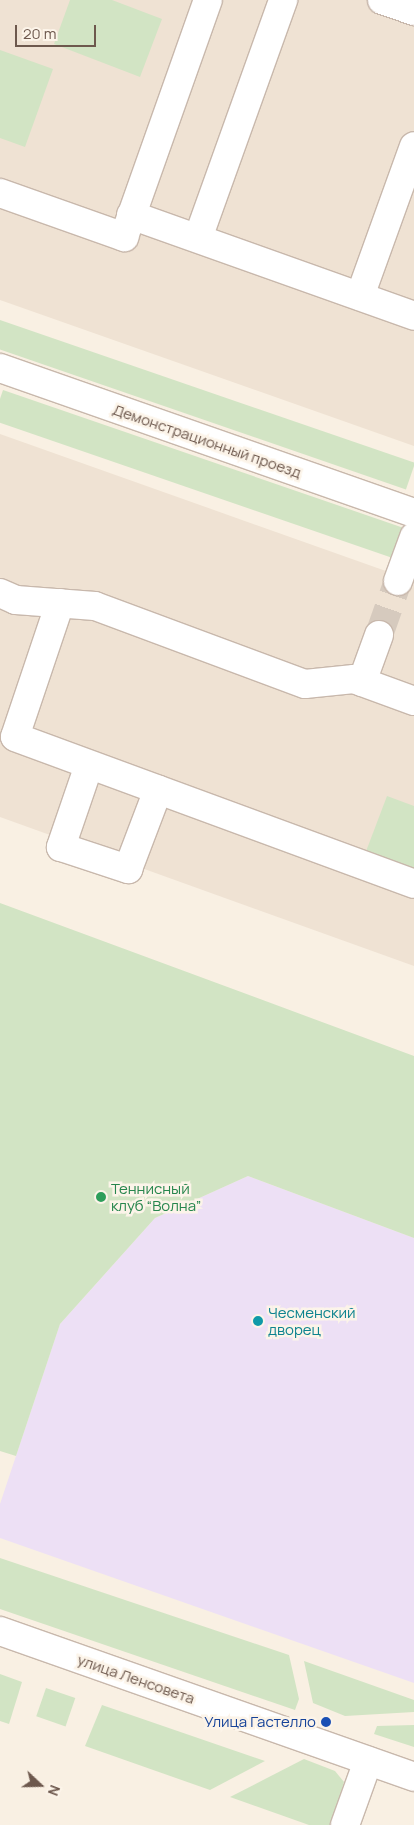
<!DOCTYPE html>
<html>
<head>
<meta charset="utf-8">
<style>
  body { margin:0 }
  #map { position:relative; width:414px; height:1825px; overflow:hidden; background:#f9f0e3; font-family:Manrope,sans-serif }
  div>[style] { position:absolute }
  .residential>* { inset:0; background:#efe2d3 }
  .education>* { inset:0; background:#ede0f5 }
  .green>* { inset:0; background:#d2e4c4; transform-origin:0 0 }
  .minor-tunnel>* { height:28px; margin-top:-14px; transform-origin:0; background:repeating-linear-gradient(90deg,#d6cabe 0 28px,transparent 0 42px) }
  .roads { filter:drop-shadow(1px 0 #c8b8ac) drop-shadow(-1px 0 #c8b8ac) drop-shadow(0 1px #c8b8ac) drop-shadow(0 -1px #c8b8ac) }
  .minor>* { height:28px; margin:-14px; padding:0 14px; transform-origin:14px; border-radius:14px; background:#fff }
  .dots>* { width:14px; height:14px; translate:-50% -50%; box-sizing:border-box; border:2px solid #fcf4e9; border-radius:50% }
  span { translate:-50% -50%; white-space:nowrap; text-align:center; line-height:1.15; -webkit-text-stroke:5px #fcf4e9; paint-order:stroke }
  .street-label { font-size:15px; color:#6d584d }
  .leisure-label { font-size:15px; color:#27864d }
  .left { translate:0 -50%; text-align:left }
  .culture-label { font-size:15px; color:#0d838f }
  .transit-label { font-size:15px; color:#164399 }
  .right { translate:-100% -50%; text-align:right }
  .north { position:absolute; left:15px; top:1760px; width:50px; height:50px; -webkit-text-stroke:4px #fcf4e9; paint-order:stroke; rotate:111deg; font-size:14px; font-weight:700; line-height:20px; text-align:center; color:#6d584d }
  .north::after { content:''; display:block; margin:auto; width:18px; height:22px; background:#6d584d; clip-path:polygon(50% 0,100% 100%,50% 72%,0 100%) }
  .scale { position:absolute; left:15px; top:25px; width:81px; height:22px; box-sizing:border-box; border:2px solid #6d584d; border-top:0; padding-left:6px; font-size:15px; line-height:18px; white-space:nowrap; color:#6d584d; -webkit-text-stroke:4px #fcf4e9; paint-order:stroke }
</style>
</head>
<body>
<div id="map">
  <div class="residential">
    <i style="clip-path:polygon(0 0,414px 0,414px 446px,0 300px)"></i>
    <i style="clip-path:polygon(0 434px,414px 581px,414px 966px,0 817px)"></i>
  </div>
  <div class="education">
    <i style="clip-path:polygon(248px 1176px,414px 1238px,414px 1683px,0 1538px,0 1504px,60px 1324px,155px 1218px)"></i>
  </div>
  <div class="green">
    <i style="clip-path:polygon(70px 0,112px 0,162px 19px,140px 77px,54px 44px)"></i>
    <i style="clip-path:polygon(0 50px,53px 69px,25px 147px,0 138px)"></i>
    <i style="left:0;top:320px;width:439px;height:28px;rotate:19deg"></i>
    <i style="left:3px;top:390px;width:430px;height:32px;rotate:19deg"></i>
    <i style="clip-path:polygon(387px 796px,414px 806px,414px 873px,365px 854px)"></i>
    <i style="clip-path:polygon(0 903px,414px 1056px,414px 1238px,248px 1176px,155px 1218px,60px 1324px,16px 1456px,0 1451px)"></i>
    <i style="clip-path:polygon(0 1558px,289px 1655px,299px 1699px,295px 1710px,0 1609px)"></i>
    <i style="clip-path:polygon(304px 1661px,414px 1700px,414px 1712px,345px 1716px,313px 1703px)"></i>
    <i style="clip-path:polygon(0 1674px,22px 1682px,9px 1724px,0 1721px)"></i>
    <i style="left:46px;top:1688px;width:31px;height:30px;rotate:19deg"></i>
    <i style="clip-path:polygon(102px 1705px,265px 1761px,210px 1790px,85px 1746px)"></i>
    <i style="clip-path:polygon(414px 1725px,414px 1747px,374px 1734px,377px 1726px)"></i>
    <i style="clip-path:polygon(304px 1759px,335px 1771px,344px 1782px,331px 1825px,309px 1825px,230px 1797px)"></i>
  </div>
  <div class="minor-tunnel">
    <i style="left:379px;top:635px;width:57px;rotate:-70.6deg"></i>
  </div>
  <div class="roads">
    <div class="minor">
      <i style="left:382px;top:0;width:34px;rotate:19deg"></i>
      <i style="left:0;top:193px;width:132px;rotate:19.5deg"></i>
      <i style="left:124px;top:237px;width:251px;rotate:-70.5deg"></i>
      <i style="left:131px;top:215px;width:300px;rotate:19.6deg"></i>
      <i style="left:198px;top:238px;width:253px;rotate:-70.3deg"></i>
      <i style="left:360px;top:296px;width:159px;rotate:-70.2deg"></i>
      <i style="left:0;top:368px;width:439px;rotate:19.3deg"></i>
      <i style="left:398px;top:581px;width:47px;rotate:-70deg"></i>
      <i style="left:0;top:593px;width:17px;rotate:24deg"></i>
      <i style="left:16px;top:600px;width:79px;rotate:4.3deg"></i>
      <i style="left:95px;top:606px;width:224px;rotate:20.4deg"></i>
      <i style="left:305px;top:684px;width:49px;rotate:-5.8deg"></i>
      <i style="left:354px;top:679px;width:64px;rotate:20.1deg"></i>
      <i style="left:60px;top:603px;width:141px;rotate:108.6deg"></i>
      <i style="left:15px;top:737px;width:425px;rotate:20.2deg"></i>
      <i style="left:362px;top:682px;width:50px;rotate:-70.1deg"></i>
      <i style="left:89px;top:765px;width:87px;rotate:108.9deg"></i>
      <i style="left:61px;top:847px;width:71px;rotate:18.2deg"></i>
      <i style="left:128px;top:869px;width:85px;rotate:-69.2deg"></i>
      <i style="left:0;top:1631px;width:439px;rotate:19.4deg"></i>
      <i style="left:345px;top:1825px;width:68px;rotate:-70.2deg"></i>
    </div>
  </div>
  <div class="dots">
    <i style="left:101px;top:1197px;background:#2e9e5b"></i>
    <i style="left:258px;top:1321px;background:#0f9aa8"></i>
    <i style="left:326px;top:1722px;background:#1a4fb4"></i>
  </div>
  <div class="street-label">
    <span style="left:207px;top:441px;rotate:19deg">Демонстрационный проезд</span>
    <span style="left:136px;top:1679px;rotate:19deg">улица Ленсовета</span>
  </div>
  <div class="leisure-label">
    <span class="left" style="left:111px;top:1197px">Теннисный<br>клуб “Волна”</span>
  </div>
  <div class="culture-label">
    <span class="left" style="left:268px;top:1321px">Чесменский<br>дворец</span>
  </div>
  <div class="transit-label">
    <span class="right" style="left:316px;top:1722px">Улица Гастелло</span>
  </div>
  <div class="north">N</div>
  <div class="scale">20 m</div>
</div>
</body>
</html>
